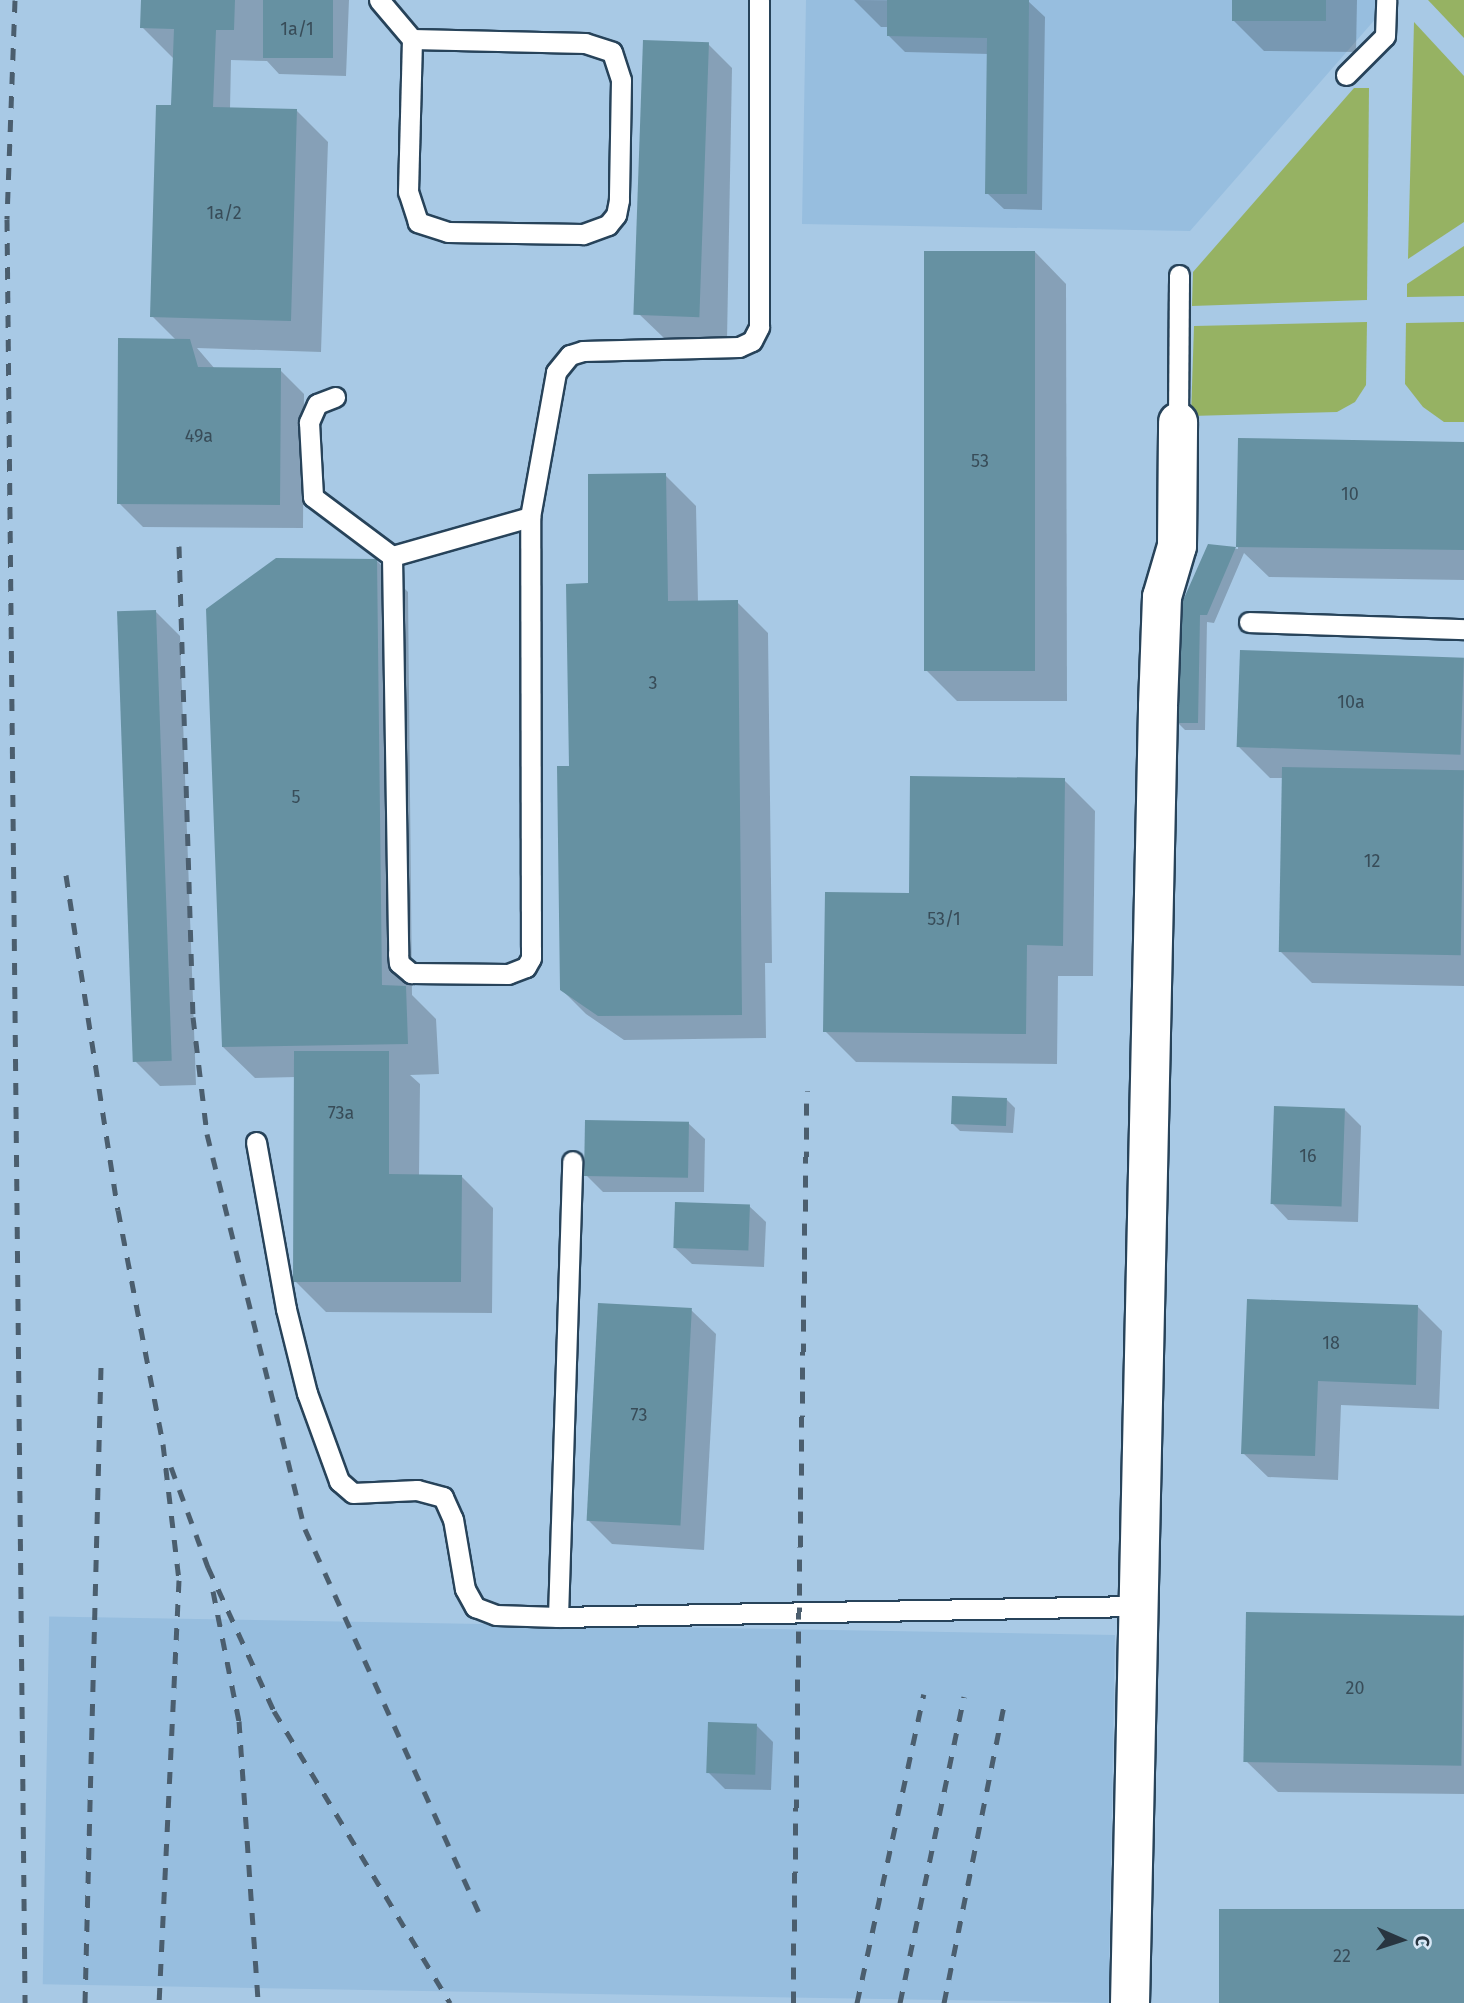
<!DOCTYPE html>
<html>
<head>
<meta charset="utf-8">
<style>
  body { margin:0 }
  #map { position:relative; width:1464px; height:2003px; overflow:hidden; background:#a8c9e5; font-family:"Fira Sans",sans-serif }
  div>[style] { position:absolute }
  .built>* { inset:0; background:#97bedf; transform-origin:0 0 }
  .green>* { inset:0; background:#96b263 }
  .shadow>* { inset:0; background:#0003 }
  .building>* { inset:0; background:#6691a2; transform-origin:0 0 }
  .roads { filter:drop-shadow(2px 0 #27435a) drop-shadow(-2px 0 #27435a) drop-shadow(0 2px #27435a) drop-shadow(0 -2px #27435a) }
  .service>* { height:19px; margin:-9.5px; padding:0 9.5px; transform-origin:9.5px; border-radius:9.5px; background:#fff }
  .minor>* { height:38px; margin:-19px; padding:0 19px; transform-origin:19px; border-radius:19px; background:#fff }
  .rail>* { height:5px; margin-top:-2.5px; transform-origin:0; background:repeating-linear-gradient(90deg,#4b5e6e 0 12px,transparent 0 24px) }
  span { translate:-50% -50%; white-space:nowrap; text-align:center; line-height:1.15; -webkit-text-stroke:7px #d7e7f6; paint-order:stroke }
  .number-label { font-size:18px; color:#384c58 }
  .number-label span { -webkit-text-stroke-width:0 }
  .north { position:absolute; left:1366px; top:1905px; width:70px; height:70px; -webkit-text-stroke:5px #d7e7f6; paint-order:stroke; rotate:93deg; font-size:19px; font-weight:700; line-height:28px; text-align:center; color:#283540 }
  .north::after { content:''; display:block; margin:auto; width:24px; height:32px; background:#283540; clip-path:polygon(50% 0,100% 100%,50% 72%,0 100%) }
</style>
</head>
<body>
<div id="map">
  <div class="built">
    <i style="clip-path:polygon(806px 0,1392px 0,1190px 231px,802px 224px)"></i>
    <i style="left:1115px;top:1635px;width:368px;height:1066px;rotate:91deg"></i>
  </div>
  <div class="green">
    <i style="clip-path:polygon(1428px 0,1464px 0,1464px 38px)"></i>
    <i style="clip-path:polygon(1414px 22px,1464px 76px,1464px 222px,1408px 259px)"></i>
    <i style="clip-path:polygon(1354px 88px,1369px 88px,1367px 300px,1192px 306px,1193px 272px)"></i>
    <i style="clip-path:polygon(1464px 246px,1464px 296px,1407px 297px,1407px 284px)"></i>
    <i style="clip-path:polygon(1367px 322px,1366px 385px,1355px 402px,1337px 412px,1191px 416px,1194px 326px)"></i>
    <i style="clip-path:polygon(1464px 322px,1464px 422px,1444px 422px,1423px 407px,1405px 384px,1406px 323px)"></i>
  </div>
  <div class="shadow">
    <i style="clip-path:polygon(143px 0,349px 0,346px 76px,279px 74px,267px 61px,231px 60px,230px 109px,297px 111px,328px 142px,321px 352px,197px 348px,215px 369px,280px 370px,304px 394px,303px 528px,143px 527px,119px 503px,176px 340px,152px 316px,176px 107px,173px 58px,142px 27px)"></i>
    <i style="clip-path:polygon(854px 0,1028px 1px,1045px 17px,1042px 210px,1004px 209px,987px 193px,989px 54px,905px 52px,889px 36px,889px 27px,881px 27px)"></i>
    <i style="clip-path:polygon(1233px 0,1357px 0,1356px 52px,1264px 51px,1233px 20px)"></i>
    <i style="clip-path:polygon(708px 44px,732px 68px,727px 340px,664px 338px,639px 314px)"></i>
    <i style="clip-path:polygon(1035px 252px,1066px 284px,1067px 701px,957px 701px,926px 670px)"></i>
    <i style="clip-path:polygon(1239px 440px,1464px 444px,1464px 580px,1269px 577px,1244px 553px,1214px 623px,1207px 622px,1205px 730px,1185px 730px,1177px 722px,1209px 546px,1238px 549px)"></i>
    <i style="clip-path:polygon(665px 475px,696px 506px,698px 602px,737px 602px,768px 633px,772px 963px,765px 963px,766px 1038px,624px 1040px,586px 1014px,562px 990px,570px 768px,590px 585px)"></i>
    <i style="clip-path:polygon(377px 561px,408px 592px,412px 995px,436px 1019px,439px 1074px,410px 1075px,420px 1084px,419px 1176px,461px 1176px,493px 1208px,492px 1313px,326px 1312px,295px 1281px,296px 1077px,255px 1078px,223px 1047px)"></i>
    <i style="clip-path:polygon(156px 612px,180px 636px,196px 1085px,160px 1086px,136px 1062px)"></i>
    <i style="clip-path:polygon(1464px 658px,1464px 986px,1312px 983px,1280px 951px,1284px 778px,1270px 778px,1239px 747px)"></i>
    <i style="clip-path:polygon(1064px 780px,1095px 811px,1093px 976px,1058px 976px,1057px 1064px,856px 1062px,825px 1031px,911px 894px)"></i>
    <i style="clip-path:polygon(1007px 1100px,1015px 1108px,1013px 1133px,960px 1131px,952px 1123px)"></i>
    <i style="clip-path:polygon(1345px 1110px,1361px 1126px,1358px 1222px,1288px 1220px,1272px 1203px)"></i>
    <i style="clip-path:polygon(688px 1123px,705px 1139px,704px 1192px,603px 1192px,586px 1175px)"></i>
    <i style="clip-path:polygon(749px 1206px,766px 1222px,764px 1267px,692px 1264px,675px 1248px)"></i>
    <i style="clip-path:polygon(1249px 1301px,1418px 1307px,1442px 1331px,1439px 1409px,1341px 1405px,1338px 1480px,1268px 1477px,1243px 1453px)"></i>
    <i style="clip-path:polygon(691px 1310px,716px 1334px,704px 1550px,612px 1544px,588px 1520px)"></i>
    <i style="clip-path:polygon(1464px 1615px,1464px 1794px,1278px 1792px,1246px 1761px)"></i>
    <i style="clip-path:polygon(756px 1725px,773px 1742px,771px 1790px,725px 1789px,709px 1773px)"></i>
  </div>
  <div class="building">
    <i style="clip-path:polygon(141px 0,235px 0,234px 30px,216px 30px,213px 107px,297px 109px,291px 321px,150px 317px,156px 105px,171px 105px,174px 29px,140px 28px)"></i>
    <i style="left:263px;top:0;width:70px;height:58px"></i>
    <i style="clip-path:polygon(887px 0,1029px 0,1027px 194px,985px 194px,987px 38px,887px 36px)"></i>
    <i style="left:1232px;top:0;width:94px;height:21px"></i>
    <i style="left:643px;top:40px;width:66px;height:275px;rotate:2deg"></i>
    <i style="left:924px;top:251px;width:111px;height:420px"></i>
    <i style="clip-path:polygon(118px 338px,190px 339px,198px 367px,281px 368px,280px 505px,117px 504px)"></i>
    <i style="clip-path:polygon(1238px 438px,1464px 442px,1464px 550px,1236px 547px,1207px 615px,1200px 615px,1198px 723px,1175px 723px,1177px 614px,1208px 544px,1236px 547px)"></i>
    <i style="clip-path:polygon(666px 473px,668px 601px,738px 600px,742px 1015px,598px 1016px,560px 990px,557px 766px,569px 766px,566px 584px,588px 583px,588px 474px)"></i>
    <i style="clip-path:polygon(276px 558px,377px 559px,382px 985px,406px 986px,408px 1044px,222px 1047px,206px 609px)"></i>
    <i style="left:156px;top:610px;width:451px;height:39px;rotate:88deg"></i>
    <i style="left:1240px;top:650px;width:224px;height:97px;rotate:2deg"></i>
    <i style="left:1282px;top:767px;width:182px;height:185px;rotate:1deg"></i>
    <i style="clip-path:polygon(910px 776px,1065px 778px,1063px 946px,1027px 945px,1026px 1034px,823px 1032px,825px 892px,909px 893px)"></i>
    <i style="clip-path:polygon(294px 1051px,389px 1051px,389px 1174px,462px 1175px,461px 1282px,293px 1282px)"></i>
    <i style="left:952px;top:1096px;width:55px;height:28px;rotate:2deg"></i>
    <i style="left:1274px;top:1106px;width:71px;height:98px;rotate:2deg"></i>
    <i style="left:585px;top:1120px;width:104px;height:56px;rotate:1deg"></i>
    <i style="left:675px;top:1202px;width:75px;height:46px;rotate:2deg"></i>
    <i style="clip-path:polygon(1247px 1299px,1418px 1305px,1416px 1385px,1318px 1381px,1315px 1456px,1241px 1454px)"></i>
    <i style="left:598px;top:1303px;width:94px;height:218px;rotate:3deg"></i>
    <i style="left:1246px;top:1612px;width:218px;height:150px;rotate:1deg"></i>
    <i style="left:708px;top:1722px;width:49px;height:51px;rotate:2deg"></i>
    <i style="left:1219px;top:1909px;width:245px;height:94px"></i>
  </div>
  <div class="roads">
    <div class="service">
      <i style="left:379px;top:0;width:51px;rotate:49.8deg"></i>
      <i style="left:412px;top:39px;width:173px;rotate:1.3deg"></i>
      <i style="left:585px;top:43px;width:28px;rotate:18deg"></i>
      <i style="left:612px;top:52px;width:29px;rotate:72deg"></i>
      <i style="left:621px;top:80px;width:120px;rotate:91deg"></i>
      <i style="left:619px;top:200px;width:15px;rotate:101deg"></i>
      <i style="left:616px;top:215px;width:13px;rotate:129deg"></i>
      <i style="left:608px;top:225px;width:27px;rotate:160deg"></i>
      <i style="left:583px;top:234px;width:135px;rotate:-179.2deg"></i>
      <i style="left:448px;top:232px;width:32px;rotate:-162deg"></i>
      <i style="left:418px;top:222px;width:32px;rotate:-108deg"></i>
      <i style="left:408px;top:192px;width:153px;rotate:-88.5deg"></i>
      <i style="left:1346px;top:75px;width:55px;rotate:-45deg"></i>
      <i style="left:1385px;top:36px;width:36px;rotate:-88deg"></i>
      <i style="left:335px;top:397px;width:19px;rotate:159deg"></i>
      <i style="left:317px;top:404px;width:20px;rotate:114deg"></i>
      <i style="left:309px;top:422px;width:75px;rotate:86.9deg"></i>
      <i style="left:313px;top:497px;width:99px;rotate:36.8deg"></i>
      <i style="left:1178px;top:422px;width:147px;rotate:-89.6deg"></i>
      <i style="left:530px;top:517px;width:143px;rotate:164.2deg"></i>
      <i style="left:392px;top:556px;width:398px;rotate:89.1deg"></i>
      <i style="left:398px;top:954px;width:9px;rotate:84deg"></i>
      <i style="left:399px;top:963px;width:16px;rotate:40deg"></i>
      <i style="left:411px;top:973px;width:97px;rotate:0.6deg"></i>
      <i style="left:508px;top:974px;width:19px;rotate:-21deg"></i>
      <i style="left:526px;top:967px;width:10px;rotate:-61deg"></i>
      <i style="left:531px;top:958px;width:441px;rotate:-90.1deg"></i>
      <i style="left:530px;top:517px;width:147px;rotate:-79.8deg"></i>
      <i style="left:556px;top:372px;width:22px;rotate:-51deg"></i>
      <i style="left:570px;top:355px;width:14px;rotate:-17deg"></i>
      <i style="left:583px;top:351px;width:156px;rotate:-1.5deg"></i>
      <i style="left:739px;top:347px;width:14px;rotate:-25deg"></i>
      <i style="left:752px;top:341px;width:16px;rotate:-63deg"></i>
      <i style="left:759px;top:327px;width:327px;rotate:-90deg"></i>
      <i style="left:1249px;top:622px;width:215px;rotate:1.9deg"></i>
      <i style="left:256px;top:1142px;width:170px;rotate:79.8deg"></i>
      <i style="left:286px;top:1309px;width:87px;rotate:76deg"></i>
      <i style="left:307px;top:1393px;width:94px;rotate:70deg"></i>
      <i style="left:339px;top:1481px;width:18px;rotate:41deg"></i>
      <i style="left:353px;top:1493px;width:64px;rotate:-2.7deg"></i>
      <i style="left:417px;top:1490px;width:27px;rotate:15deg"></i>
      <i style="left:443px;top:1497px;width:24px;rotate:66deg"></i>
      <i style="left:453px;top:1519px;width:71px;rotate:80.3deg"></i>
      <i style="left:465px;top:1589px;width:21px;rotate:61deg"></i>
      <i style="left:475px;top:1607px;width:22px;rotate:21deg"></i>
      <i style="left:496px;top:1615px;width:62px;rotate:1.8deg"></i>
      <i style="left:558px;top:1617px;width:577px;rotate:-1.09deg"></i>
      <i style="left:558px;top:1617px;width:456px;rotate:-88.2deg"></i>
    </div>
    <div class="minor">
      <i style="left:1130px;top:2003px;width:1297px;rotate:-88.76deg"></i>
      <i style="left:1158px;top:706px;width:109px;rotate:-87.9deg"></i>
      <i style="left:1162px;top:597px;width:53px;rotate:-73.6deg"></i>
      <i style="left:1177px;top:546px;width:124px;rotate:-89.5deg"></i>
    </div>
  </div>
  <div class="rail">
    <i style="left:15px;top:0;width:219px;rotate:92.1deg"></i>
    <i style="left:7px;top:219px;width:1784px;rotate:89.42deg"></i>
    <i style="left:179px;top:546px;width:471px;rotate:88.3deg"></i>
    <i style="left:193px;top:1017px;width:118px;rotate:83.2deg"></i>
    <i style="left:207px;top:1134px;width:407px;rotate:76.1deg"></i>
    <i style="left:305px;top:1529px;width:428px;rotate:65.6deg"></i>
    <i style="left:66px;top:875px;width:339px;rotate:81.2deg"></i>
    <i style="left:118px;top:1210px;width:238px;rotate:79.1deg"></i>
    <i style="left:163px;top:1444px;width:137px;rotate:83.3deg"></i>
    <i style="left:179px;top:1580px;width:423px;rotate:92.7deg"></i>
    <i style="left:171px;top:1467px;width:107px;rotate:69.7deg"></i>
    <i style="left:208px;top:1567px;width:158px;rotate:65.4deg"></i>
    <i style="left:274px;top:1711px;width:341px;rotate:58.9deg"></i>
    <i style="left:213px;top:1591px;width:133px;rotate:78.7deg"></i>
    <i style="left:239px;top:1721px;width:283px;rotate:86.1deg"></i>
    <i style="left:85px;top:2003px;width:637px;rotate:-88.56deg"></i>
    <i style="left:793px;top:2003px;width:913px;rotate:-89.12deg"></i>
    <i style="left:857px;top:2003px;width:316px;rotate:-77.8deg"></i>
    <i style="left:900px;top:2003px;width:313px;rotate:-78.2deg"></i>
    <i style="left:944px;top:2003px;width:309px;rotate:-78.6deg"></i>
  </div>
  <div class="number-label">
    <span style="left:297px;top:29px">1а/1</span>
    <span style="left:224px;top:213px">1а/2</span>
    <span style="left:199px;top:436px">49а</span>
    <span style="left:980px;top:461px">53</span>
    <span style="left:1350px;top:494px">10</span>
    <span style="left:653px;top:683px">3</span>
    <span style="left:1351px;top:702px">10а</span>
    <span style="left:296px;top:797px">5</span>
    <span style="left:1372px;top:861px">12</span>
    <span style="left:944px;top:919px">53/1</span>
    <span style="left:341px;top:1113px">73а</span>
    <span style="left:1308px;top:1156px">16</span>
    <span style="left:1331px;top:1343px">18</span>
    <span style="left:639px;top:1415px">73</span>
    <span style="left:1355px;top:1688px">20</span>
    <span style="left:1342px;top:1956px">22</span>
  </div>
  <div class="north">С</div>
</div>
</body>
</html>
